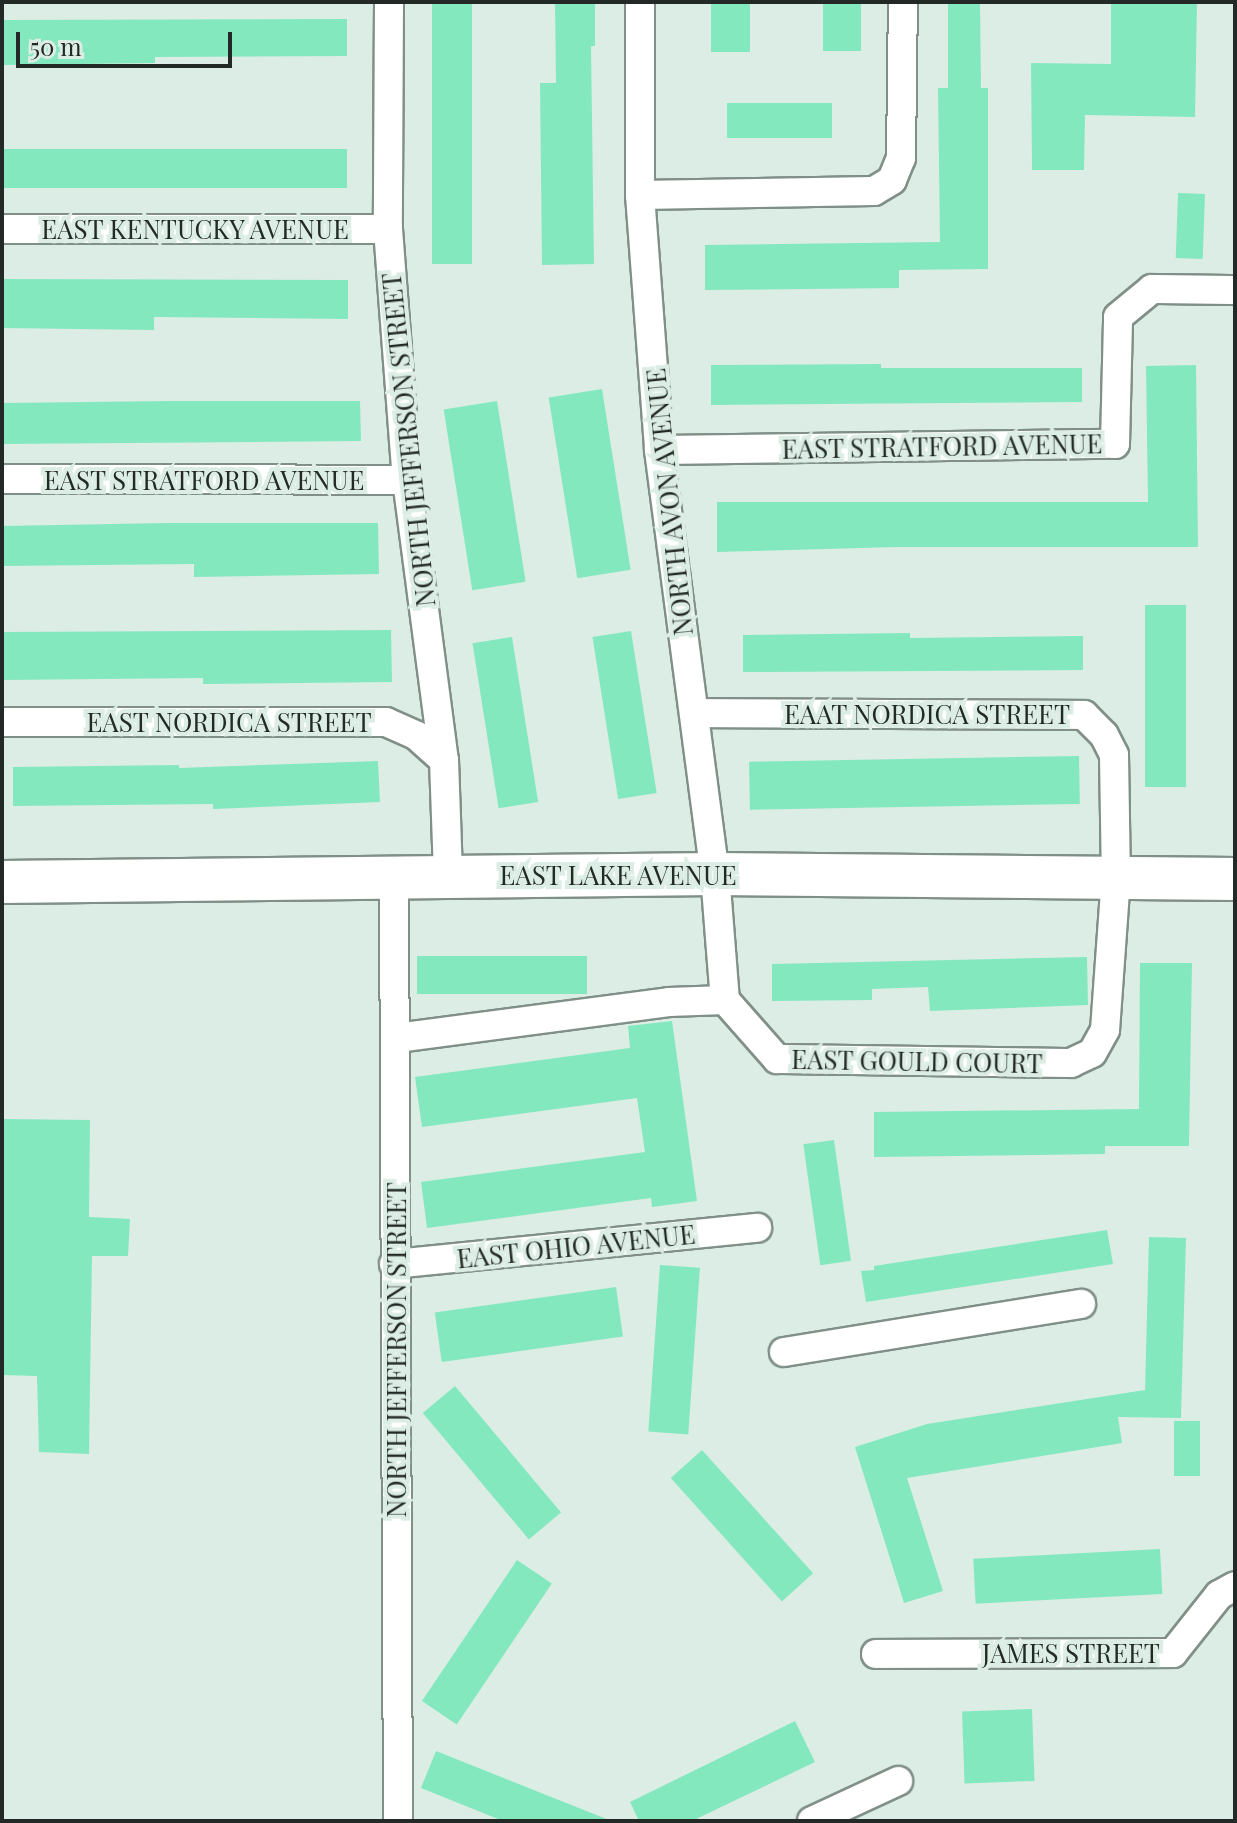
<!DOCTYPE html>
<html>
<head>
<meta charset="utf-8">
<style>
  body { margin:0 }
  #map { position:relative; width:1237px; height:1823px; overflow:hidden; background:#dcede5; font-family:"Playfair Display",serif }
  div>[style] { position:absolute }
  .building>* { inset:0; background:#84e8be; transform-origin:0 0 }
  .roads { filter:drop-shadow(2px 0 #809088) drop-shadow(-2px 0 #809088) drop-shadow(0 2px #809088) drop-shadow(0 -2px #809088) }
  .street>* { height:28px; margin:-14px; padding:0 14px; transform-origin:14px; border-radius:14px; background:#fff }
  .secondary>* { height:42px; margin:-21px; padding:0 21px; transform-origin:21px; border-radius:21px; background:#fff }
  span { translate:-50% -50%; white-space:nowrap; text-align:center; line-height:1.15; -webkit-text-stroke:8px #dcede5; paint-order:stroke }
  .street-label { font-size:26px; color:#232926 }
  .frame { position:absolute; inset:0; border:4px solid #232926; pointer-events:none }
  .scale { position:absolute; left:16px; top:32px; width:216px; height:36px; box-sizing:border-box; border:4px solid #232926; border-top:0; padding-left:10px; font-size:24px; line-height:28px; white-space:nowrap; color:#232926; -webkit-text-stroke:6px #dcede5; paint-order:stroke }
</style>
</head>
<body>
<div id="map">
  <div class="building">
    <i style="left:432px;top:2px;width:40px;height:262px"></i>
    <i style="clip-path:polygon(555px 2px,595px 2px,595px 46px,591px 46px,594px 264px,542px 265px,540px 83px,556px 83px)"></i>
    <i style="left:711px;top:2px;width:39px;height:50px"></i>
    <i style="left:823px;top:2px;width:38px;height:49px"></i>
    <i style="clip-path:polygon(948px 2px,980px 2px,981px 88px,988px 88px,988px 269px,899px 270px,899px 288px,705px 290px,705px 245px,940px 242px,938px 88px,948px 88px)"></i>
    <i style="clip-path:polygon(1111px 2px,1197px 2px,1195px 117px,1085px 115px,1084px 170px,1032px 170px,1031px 63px,1111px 64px)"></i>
    <i style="clip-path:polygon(347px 19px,347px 56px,155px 57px,155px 63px,2px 65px,2px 20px)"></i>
    <i style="left:832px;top:103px;width:35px;height:105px;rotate:90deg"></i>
    <i style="left:2px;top:149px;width:345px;height:39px"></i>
    <i style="left:1178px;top:193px;width:27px;height:65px;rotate:2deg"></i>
    <i style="clip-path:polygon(2px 279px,348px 280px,348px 319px,154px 317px,154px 330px,2px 328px)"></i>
    <i style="clip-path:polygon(881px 364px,881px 368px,1082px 368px,1082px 402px,711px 405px,711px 365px)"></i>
    <i style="clip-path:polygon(1196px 365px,1198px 547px,898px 547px,717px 552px,717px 502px,1148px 502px,1146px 366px)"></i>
    <i style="left:602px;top:389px;width:183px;height:54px;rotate:81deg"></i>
    <i style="clip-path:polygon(170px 401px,360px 401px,361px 441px,2px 444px,2px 403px)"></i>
    <i style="left:497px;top:401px;width:183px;height:54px;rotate:81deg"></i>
    <i style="clip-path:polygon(167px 523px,378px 523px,379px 574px,194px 577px,194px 564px,2px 566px,2px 526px)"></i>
    <i style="left:1145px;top:605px;width:41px;height:182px"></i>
    <i style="clip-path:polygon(391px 630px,392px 682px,203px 684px,203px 678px,2px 680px,2px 632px)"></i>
    <i style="left:631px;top:631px;width:164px;height:39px;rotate:81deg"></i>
    <i style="clip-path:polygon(910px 633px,910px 638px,1083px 636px,1083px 670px,743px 672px,743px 635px)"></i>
    <i style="left:512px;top:637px;width:167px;height:40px;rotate:81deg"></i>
    <i style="left:1079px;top:756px;width:48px;height:330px;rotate:89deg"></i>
    <i style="clip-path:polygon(378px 761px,380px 802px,213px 809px,213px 804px,13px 806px,13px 767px,179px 765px,179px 768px)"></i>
    <i style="left:417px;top:956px;width:170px;height:38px"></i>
    <i style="clip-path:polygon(1087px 957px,1088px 1005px,930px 1011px,928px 987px,872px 989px,872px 1000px,772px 1001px,772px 964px)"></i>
    <i style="clip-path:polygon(1140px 963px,1192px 963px,1189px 1146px,1105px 1146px,1105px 1154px,874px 1157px,874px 1112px,1139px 1109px)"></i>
    <i style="clip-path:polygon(672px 1021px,697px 1201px,652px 1207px,651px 1198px,427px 1228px,421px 1182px,645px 1152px,637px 1098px,422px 1127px,415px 1077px,630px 1048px,628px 1026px)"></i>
    <i style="clip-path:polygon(3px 1119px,90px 1120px,89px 1217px,130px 1219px,128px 1256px,92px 1256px,89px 1454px,39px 1452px,37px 1376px,2px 1375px)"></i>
    <i style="left:834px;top:1140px;width:122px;height:31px;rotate:82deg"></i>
    <i style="clip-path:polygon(1107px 1230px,1113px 1264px,866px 1302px,861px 1271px,874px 1270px,874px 1266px)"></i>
    <i style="clip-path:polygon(1149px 1237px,1186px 1238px,1181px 1418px,1118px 1417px,1122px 1443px,907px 1478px,943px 1591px,904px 1603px,855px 1447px,927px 1424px,1145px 1390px)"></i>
    <i style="left:660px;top:1265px;width:40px;height:167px;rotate:4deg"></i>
    <i style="left:616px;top:1287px;width:50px;height:183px;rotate:82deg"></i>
    <i style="left:455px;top:1386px;width:165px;height:42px;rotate:50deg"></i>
    <i style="left:1174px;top:1421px;width:26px;height:55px"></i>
    <i style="left:702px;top:1450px;width:166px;height:42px;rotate:48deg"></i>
    <i style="left:1160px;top:1549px;width:45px;height:187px;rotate:87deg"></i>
    <i style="left:517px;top:1560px;width:42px;height:170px;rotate:34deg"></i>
    <i style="left:1032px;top:1709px;width:72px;height:70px;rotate:88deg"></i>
    <i style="clip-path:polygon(795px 1721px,815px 1762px,692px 1821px,639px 1821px,630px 1802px)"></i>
    <i style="clip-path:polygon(436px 1751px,609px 1820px,609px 1821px,503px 1821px,421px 1788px)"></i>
  </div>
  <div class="roads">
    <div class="street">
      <i style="left:389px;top:2px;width:227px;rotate:90.3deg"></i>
      <i style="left:388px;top:229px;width:252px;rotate:85.7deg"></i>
      <i style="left:407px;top:480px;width:282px;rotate:82.5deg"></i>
      <i style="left:444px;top:760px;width:117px;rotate:88deg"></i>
      <i style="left:640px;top:2px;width:193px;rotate:90deg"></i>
      <i style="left:640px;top:195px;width:256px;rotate:85.7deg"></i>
      <i style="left:659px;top:450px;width:428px;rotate:82.5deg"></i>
      <i style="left:715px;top:874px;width:126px;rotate:85.5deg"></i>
      <i style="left:640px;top:195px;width:234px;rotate:-1deg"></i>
      <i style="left:874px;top:191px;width:21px;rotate:-31deg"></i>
      <i style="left:892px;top:180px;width:24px;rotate:-68deg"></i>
      <i style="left:901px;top:158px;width:156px;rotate:-89.3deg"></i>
      <i style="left:2px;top:229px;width:386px"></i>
      <i style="left:659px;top:450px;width:456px;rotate:-0.8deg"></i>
      <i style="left:1115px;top:444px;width:127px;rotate:-88.6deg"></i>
      <i style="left:1118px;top:317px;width:44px;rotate:-39.5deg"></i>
      <i style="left:1152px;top:289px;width:83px;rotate:0.7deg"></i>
      <i style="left:2px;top:479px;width:405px;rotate:0.1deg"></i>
      <i style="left:694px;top:713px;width:390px;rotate:0.3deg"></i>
      <i style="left:1084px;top:715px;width:28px;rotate:45deg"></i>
      <i style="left:1104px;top:735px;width:22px;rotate:63deg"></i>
      <i style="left:1114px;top:755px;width:122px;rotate:89.1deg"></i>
      <i style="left:1116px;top:877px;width:153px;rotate:94.1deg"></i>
      <i style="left:1105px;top:1030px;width:26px;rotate:119deg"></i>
      <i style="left:1092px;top:1053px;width:23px;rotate:155deg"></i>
      <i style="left:1071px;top:1063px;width:294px;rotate:-179.2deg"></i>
      <i style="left:777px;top:1059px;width:79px;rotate:-131.4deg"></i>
      <i style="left:2px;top:722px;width:384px"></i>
      <i style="left:386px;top:722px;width:34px;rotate:24deg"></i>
      <i style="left:417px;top:736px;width:36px;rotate:42deg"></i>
      <i style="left:394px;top:878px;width:943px;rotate:89.76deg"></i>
      <i style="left:397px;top:1038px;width:274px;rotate:-7.5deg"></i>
      <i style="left:669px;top:1002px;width:56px;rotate:-2deg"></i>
      <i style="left:394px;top:1264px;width:365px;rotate:-5.7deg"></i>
      <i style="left:784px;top:1352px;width:301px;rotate:-9.2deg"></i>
      <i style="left:876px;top:1654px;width:297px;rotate:-0.2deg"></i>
      <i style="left:1173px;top:1653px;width:74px;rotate:-51.6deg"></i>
      <i style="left:1219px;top:1595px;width:18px;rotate:-29deg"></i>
      <i style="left:812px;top:1821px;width:95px;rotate:-24.9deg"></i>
    </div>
    <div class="secondary">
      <i style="left:2px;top:882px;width:713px;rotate:-0.64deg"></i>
      <i style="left:715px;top:874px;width:520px;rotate:0.55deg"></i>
    </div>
  </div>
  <div class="street-label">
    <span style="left:195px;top:229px">EAST KENTUCKY AVENUE</span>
    <span style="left:408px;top:440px;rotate:-96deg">NORTH JEFFERSON STREET</span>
    <span style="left:942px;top:446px;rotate:-1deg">EAST STRATFORD AVENUE</span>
    <span style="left:204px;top:480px">EAST STRATFORD AVENUE</span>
    <span style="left:669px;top:502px;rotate:-96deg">NORTH AVON AVENUE</span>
    <span style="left:927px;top:714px">EAAT NORDICA STREET</span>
    <span style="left:229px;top:722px">EAST NORDICA STREET</span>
    <span style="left:618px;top:875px">EAST LAKE AVENUE</span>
    <span style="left:917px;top:1061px;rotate:1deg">EAST GOULD COURT</span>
    <span style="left:576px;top:1246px;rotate:-6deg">EAST OHIO AVENUE</span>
    <span style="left:396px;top:1350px;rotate:-90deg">NORTH JEFFERSON STREET</span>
    <span style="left:1071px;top:1653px">JAMES STREET</span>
  </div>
  <div class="frame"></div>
  <div class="scale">50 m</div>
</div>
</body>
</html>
